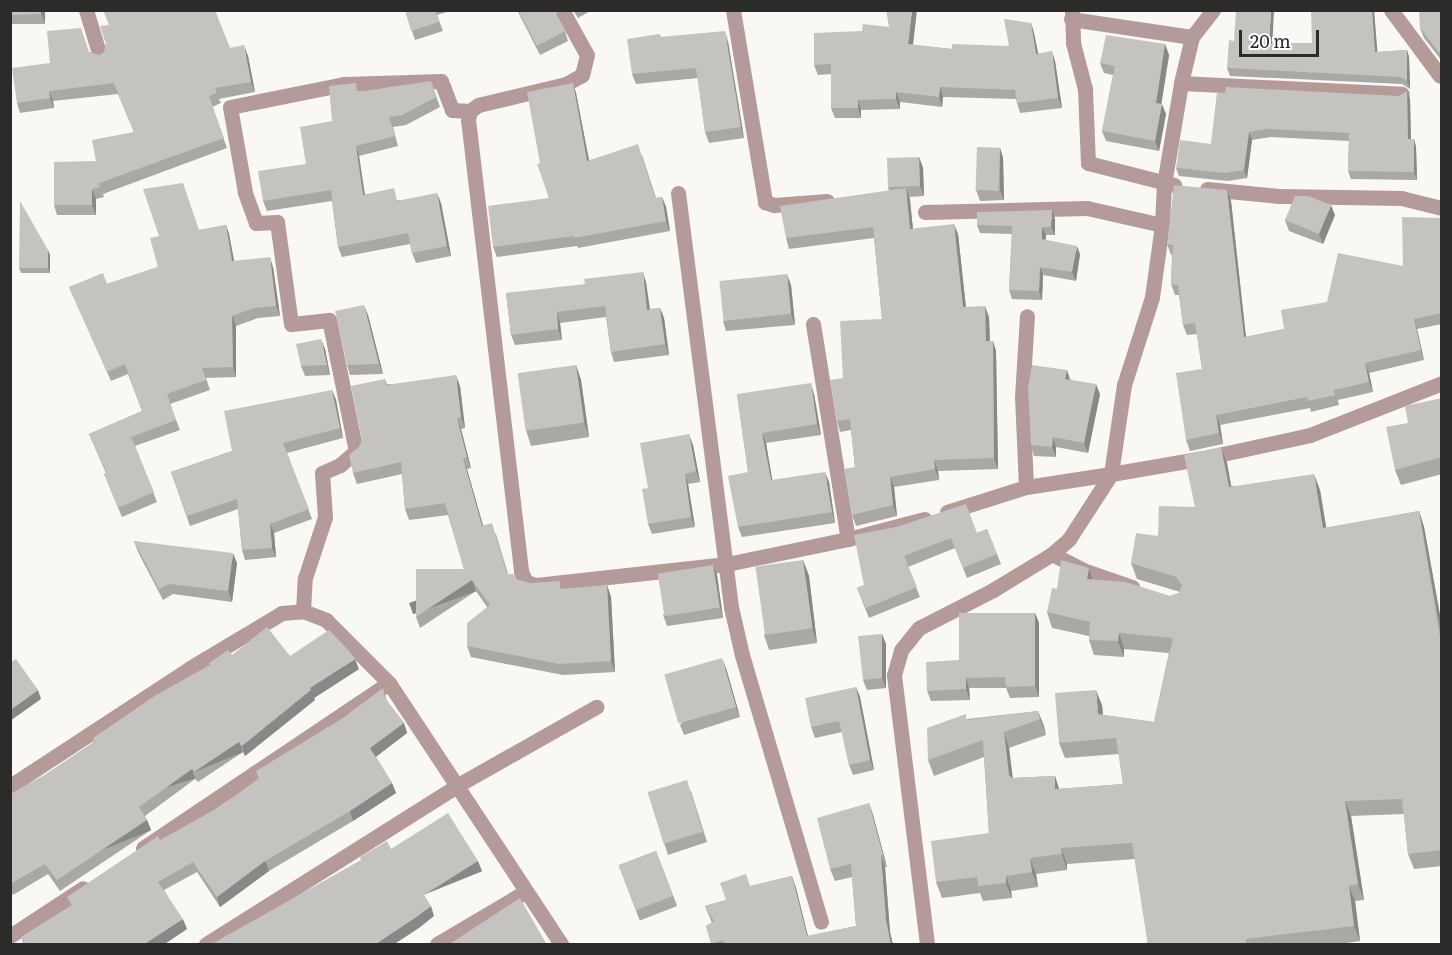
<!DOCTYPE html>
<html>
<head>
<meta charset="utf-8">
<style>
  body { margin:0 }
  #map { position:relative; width:1452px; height:955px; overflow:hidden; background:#faf8f4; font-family:Literata,serif }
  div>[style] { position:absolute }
  .street>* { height:15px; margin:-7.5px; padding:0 7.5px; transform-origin:7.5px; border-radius:7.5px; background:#b49a98 }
  .wall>* { inset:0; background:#a9a8a4; transform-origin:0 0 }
  .shaded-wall>* { inset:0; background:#8a8886; transform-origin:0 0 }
  .building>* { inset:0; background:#c5c3bf; transform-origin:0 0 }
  span { translate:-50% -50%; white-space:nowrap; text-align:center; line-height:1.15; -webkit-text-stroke:6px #fff; paint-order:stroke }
  .frame { position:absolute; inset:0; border:12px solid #2b2b29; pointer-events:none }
  .scale { position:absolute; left:1239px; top:30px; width:80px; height:27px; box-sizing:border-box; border:3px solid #2b2b29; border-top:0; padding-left:8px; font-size:18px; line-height:21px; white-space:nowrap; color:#2b2b29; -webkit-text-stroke:4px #fff; paint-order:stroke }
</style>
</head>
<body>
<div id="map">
  <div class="street">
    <i style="left:86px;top:10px;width:48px;rotate:73.1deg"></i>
    <i style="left:562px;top:10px;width:51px;rotate:60.9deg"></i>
    <i style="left:587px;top:55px;width:21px;rotate:104deg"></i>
    <i style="left:582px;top:75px;width:18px;rotate:151deg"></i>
    <i style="left:566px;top:84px;width:90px;rotate:166.6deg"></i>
    <i style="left:478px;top:105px;width:10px;rotate:143deg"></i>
    <i style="left:470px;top:111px;width:8px;rotate:104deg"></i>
    <i style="left:468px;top:119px;width:456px;rotate:83.3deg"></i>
    <i style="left:521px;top:572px;width:11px;rotate:63deg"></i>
    <i style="left:526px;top:582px;width:10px;rotate:17deg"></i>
    <i style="left:536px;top:585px;width:192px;rotate:-6.3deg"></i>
    <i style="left:727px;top:564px;width:124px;rotate:-11.7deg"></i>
    <i style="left:848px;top:539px;width:79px;rotate:-14.7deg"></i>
    <i style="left:733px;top:10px;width:195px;rotate:80.5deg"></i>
    <i style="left:765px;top:202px;width:9px;rotate:18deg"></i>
    <i style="left:774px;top:205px;width:53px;rotate:-4.3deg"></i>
    <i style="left:1072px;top:10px;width:33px;rotate:88deg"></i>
    <i style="left:1073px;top:43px;width:48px;rotate:75.4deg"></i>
    <i style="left:1085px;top:89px;width:74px;rotate:87.7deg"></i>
    <i style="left:1088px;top:163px;width:89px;rotate:14.3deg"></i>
    <i style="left:1391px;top:10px;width:82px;rotate:53.4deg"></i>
    <i style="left:1071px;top:19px;width:122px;rotate:8.5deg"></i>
    <i style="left:1181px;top:83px;width:221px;rotate:2.8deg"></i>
    <i style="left:1207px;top:189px;width:72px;rotate:5.6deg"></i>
    <i style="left:1279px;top:196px;width:122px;rotate:0.9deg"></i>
    <i style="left:1401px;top:198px;width:42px;rotate:13.7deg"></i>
    <i style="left:678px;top:193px;width:417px;rotate:82.7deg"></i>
    <i style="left:731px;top:607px;width:49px;rotate:77.1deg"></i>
    <i style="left:742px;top:655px;width:278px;rotate:73.5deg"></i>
    <i style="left:925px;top:212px;width:162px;rotate:-1.4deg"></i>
    <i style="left:1087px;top:208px;width:77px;rotate:12.8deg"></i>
    <i style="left:813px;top:324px;width:218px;rotate:80.8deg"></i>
    <i style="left:1026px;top:487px;width:90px;rotate:-92.5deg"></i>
    <i style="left:1022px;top:397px;width:81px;rotate:-86.5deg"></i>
    <i style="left:947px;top:512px;width:83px;rotate:-17.6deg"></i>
    <i style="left:1026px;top:487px;width:86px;rotate:-8.7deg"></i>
    <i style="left:1111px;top:474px;width:90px;rotate:-81.7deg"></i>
    <i style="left:1124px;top:385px;width:92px;rotate:-72.3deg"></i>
    <i style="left:1152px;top:297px;width:73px;rotate:-82.1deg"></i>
    <i style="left:1162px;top:225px;width:41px;rotate:-87.2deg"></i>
    <i style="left:1164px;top:184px;width:102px;rotate:-80.4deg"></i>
    <i style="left:1181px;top:83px;width:47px;rotate:-76.6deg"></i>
    <i style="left:1192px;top:37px;width:34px;rotate:-52deg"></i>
    <i style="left:1052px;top:554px;width:35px;rotate:27deg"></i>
    <i style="left:1083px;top:570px;width:52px;rotate:19.1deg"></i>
    <i style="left:303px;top:611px;width:33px;rotate:-87deg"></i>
    <i style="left:305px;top:578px;width:64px;rotate:-71.8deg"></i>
    <i style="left:325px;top:517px;width:44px;rotate:-93.9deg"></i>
    <i style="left:322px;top:473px;width:20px;rotate:-24deg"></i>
    <i style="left:340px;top:465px;width:21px;rotate:-41deg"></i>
    <i style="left:356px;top:451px;width:134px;rotate:-101.6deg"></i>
    <i style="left:329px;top:320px;width:38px;rotate:174deg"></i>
    <i style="left:291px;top:324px;width:103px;rotate:-97.8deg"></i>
    <i style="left:277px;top:222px;width:21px;rotate:177deg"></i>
    <i style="left:256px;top:223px;width:33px;rotate:-110deg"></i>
    <i style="left:245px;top:192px;width:86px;rotate:-100deg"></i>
    <i style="left:230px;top:107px;width:116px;rotate:-11.4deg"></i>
    <i style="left:344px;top:84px;width:97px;rotate:-1.8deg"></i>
    <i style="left:441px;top:81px;width:31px;rotate:69deg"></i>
    <i style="left:452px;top:110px;width:18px;rotate:3deg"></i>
    <i style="left:10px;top:786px;width:215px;rotate:-33.2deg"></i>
    <i style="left:190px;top:668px;width:107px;rotate:-30.9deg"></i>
    <i style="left:282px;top:613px;width:21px;rotate:-5deg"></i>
    <i style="left:303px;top:611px;width:25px;rotate:21deg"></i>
    <i style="left:326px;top:620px;width:89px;rotate:45deg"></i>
    <i style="left:389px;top:683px;width:313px;rotate:56.6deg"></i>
    <i style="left:143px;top:848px;width:296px;rotate:-33.9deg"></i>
    <i style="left:10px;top:936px;width:87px;rotate:-33.3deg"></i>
    <i style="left:206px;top:944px;width:298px;rotate:-32.2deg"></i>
    <i style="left:458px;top:785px;width:159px;rotate:-29.5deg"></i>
    <i style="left:437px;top:944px;width:102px;rotate:-30.6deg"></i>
    <i style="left:927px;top:944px;width:271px;rotate:-97deg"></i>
    <i style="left:894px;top:675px;width:26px;rotate:-74deg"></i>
    <i style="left:901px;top:650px;width:28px;rotate:-51deg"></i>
    <i style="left:919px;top:628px;width:83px;rotate:-27.2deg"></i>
    <i style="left:993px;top:590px;width:69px;rotate:-31.4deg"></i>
    <i style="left:1052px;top:554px;width:23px;rotate:-41deg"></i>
    <i style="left:1069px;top:539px;width:77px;rotate:-57.1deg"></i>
    <i style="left:1111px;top:474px;width:94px;rotate:-9.8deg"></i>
    <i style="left:1204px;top:458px;width:108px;rotate:-12.2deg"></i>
    <i style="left:1310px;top:435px;width:142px;rotate:-21.5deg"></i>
  </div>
  <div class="wall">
    <i style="left:10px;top:10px;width:35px;height:14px"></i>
    <i style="clip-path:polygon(405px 10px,453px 10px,437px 15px,443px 31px,415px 40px)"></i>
    <i style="clip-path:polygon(517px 10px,553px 10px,565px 31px,568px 41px,540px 55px)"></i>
    <i style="clip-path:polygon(573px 10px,592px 10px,578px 18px)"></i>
    <i style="clip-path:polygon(1374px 10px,1377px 52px,1407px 50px,1409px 57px,1410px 89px,1402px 84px,1230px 76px,1227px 68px,1272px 44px,1312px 43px)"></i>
    <i style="clip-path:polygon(1442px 10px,1442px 61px,1424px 38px,1420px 28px)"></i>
    <i style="clip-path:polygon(1031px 23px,1034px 33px,1038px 53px,1055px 61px,1062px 108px,1020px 113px,1016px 99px,943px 97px,942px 107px,900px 102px,900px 109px,861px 110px,861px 118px,835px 118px,831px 108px,831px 74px,818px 75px,814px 65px,862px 31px,889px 27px,913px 45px,952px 49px,1009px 46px)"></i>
    <i style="clip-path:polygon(659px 34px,661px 37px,728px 42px,744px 138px,709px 143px,705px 132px,698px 78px,636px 84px,632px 74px)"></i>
    <i style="clip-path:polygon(106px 44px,230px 48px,248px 56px,255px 92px,219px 99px,221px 103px,212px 107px,227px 148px,103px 194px,104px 197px,96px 199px,96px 215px,57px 215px,54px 205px,96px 161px,134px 132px,118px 94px,53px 101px,54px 108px,20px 113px,17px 103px,50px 63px,89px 52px,99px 55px,104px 52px)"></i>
    <i style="clip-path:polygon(1165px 44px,1169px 55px,1161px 104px,1166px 114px,1159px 151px,1106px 141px,1102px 131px,1113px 75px,1104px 73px,1100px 63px)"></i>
    <i style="clip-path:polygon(431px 81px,440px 107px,406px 125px,393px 127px,398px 146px,359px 156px,365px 194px,398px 200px,441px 203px,451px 256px,416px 263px,412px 253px,410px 244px,342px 257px,338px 247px,332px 201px,267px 211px,263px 201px,306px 164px,332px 121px,359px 92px)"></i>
    <i style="clip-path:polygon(573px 83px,576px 93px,589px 160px,642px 155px,656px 198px,662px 197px,666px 207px,670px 231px,578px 248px,577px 246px,497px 257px,493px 247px,549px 198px,540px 163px)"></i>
    <i style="clip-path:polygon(1407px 91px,1410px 99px,1411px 139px,1414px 139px,1416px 147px,1417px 180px,1351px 179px,1348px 171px,1349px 141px,1271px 137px,1252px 140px,1247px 178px,1228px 181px,1179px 176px,1176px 168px,1211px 144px,1225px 93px,1399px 96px)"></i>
    <i style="clip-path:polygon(1000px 148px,1003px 158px,1004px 200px,980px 201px,976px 190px)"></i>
    <i style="clip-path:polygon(919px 157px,923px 168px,924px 196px,909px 197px,913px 229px,958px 234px,966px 307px,989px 317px,990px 341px,993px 341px,996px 351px,998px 469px,938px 471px,939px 480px,894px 487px,897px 516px,856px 526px,852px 515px,855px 467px,851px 430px,840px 432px,837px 421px,843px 378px,882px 319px,874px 238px,789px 249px,786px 238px,889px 191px,888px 187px)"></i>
    <i style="clip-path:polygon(1231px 201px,1246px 337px,1284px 329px,1327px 302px,1403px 266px,1442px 218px,1442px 324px,1417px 329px,1424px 360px,1369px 373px,1373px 392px,1338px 400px,1339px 405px,1311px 412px,1310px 408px,1220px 425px,1223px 444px,1190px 451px,1186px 440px,1202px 369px,1197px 334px,1187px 335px,1183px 325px,1179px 295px,1175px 295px,1171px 284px,1172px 255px,1171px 255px,1167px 244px)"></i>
    <i style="clip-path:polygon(1335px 215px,1323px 244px,1289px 231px,1285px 220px)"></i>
    <i style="clip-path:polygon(1055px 219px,1055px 235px,1046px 235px,1045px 240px,1080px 254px,1076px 281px,1043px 275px,1042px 300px,1012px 299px,1009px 290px,1012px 234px,980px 233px,977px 225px)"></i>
    <i style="clip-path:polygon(226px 225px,229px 234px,234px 261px,273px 267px,280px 316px,258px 318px,236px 326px,236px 377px,206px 378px,210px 390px,170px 404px,180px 430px,135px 446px,157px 502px,122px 517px,104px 474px,106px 473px,89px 434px,142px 411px,128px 374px,111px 381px,69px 287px,107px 284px,158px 267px,199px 230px)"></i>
    <i style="clip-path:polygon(50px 255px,50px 273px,21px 273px,19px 268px)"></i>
    <i style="clip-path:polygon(646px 282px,650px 309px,660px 308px,664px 318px,669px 355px,614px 362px,611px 352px,606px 317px,560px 323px,562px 340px,515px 345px,511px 335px,506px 293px)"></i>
    <i style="clip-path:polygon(791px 285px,795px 325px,726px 331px,723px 321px)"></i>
    <i style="clip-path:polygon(368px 315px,383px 374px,350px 375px,347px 365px)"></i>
    <i style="clip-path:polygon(325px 349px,330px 375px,305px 376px,301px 366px)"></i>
    <i style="clip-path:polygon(576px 365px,581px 380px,589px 437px,531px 446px,526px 430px)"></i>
    <i style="clip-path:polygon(1067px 370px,1070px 379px,1100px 394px,1088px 453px,1056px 447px,1056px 457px,1034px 456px,1031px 445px)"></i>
    <i style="clip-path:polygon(385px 379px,387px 384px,460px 386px,465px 428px,461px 429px,471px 468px,467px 469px,483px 525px,496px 534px,508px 574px,516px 579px,530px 583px,563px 589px,607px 585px,611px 597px,615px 672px,563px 675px,471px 657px,467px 646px,487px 607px,476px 591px,420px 628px,416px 617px,464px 569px,448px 515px,409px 520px,405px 509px,402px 474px,357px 484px,353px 473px,359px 447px)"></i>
    <i style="clip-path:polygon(332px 390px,336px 400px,343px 438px,287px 453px,312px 519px,274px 533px,276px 557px,245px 560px,242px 550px,238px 509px,190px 526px,171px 472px,232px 451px)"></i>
    <i style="clip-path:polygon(737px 394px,814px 394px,821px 435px,766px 443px,772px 480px,829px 482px,835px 523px,742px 537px,738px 527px,748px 472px)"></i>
    <i style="clip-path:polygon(1442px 398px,1442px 474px,1401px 485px,1395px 470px,1408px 423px)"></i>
    <i style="clip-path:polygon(693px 445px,700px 482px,688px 484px,695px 527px,652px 534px,648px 524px,648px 488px)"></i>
    <i style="clip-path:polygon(1221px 447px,1227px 463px,1231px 486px,1320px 490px,1326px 528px,1419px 511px,1424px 527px,1442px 626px,1442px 866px,1414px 869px,1408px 854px,1404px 814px,1351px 816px,1364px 900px,1355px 901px,1360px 941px,1333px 945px,1148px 945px,1135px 859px,1067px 864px,1067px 870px,1036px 874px,1038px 887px,1011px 891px,1012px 898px,983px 901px,980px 893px,942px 898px,936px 882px,989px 833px,984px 757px,934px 776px,928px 760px,967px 719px,1038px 711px,1046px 735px,1009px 748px,1013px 778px,1055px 776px,1059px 789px,1123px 784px,1119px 754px,1065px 758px,1059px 743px,1102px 705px,1103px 715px,1154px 722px,1169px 653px,1124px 649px,1124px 657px,1094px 655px,1089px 640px,1089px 636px,1052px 628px,1047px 612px,1057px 589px,1089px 568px,1093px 580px,1170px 596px,1179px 593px,1180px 592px,1137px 579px,1131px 563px,1158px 536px,1195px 507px)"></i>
    <i style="clip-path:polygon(896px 527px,977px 533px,987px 529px,1001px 564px,967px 578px,955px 548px,908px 567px,920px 597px,869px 618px,857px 588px,864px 585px)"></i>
    <i style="clip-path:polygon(134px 541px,237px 563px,232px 602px,173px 594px,163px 600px,138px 552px)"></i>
    <i style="clip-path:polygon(803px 560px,809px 576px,817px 643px,769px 650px,764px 635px)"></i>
    <i style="clip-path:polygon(713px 565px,717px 575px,723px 618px,667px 626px,663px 615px)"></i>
    <i style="clip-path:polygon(1035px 613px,1039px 623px,1039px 697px,1010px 698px,1006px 688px,969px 688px,970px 700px,931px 701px,927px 691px,959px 660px)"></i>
    <i style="clip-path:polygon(886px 644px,886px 688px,867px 690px,863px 680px)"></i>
    <i style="clip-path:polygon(232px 655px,290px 656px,359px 669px,314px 698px,315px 700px,245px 756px,243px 752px,198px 782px,195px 779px,145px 816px,147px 820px,151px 830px,60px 891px,48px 874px,13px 895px,10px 890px,10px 794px,45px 775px,94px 742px,93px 738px,210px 665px,209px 663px)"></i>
    <i style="clip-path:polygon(726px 668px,740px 717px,684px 735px,680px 725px)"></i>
    <i style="clip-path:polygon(856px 687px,860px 697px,874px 770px,853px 775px,849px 765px,842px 732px,815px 738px,811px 727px)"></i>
    <i style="clip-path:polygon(383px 688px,387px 701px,404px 723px,407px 733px,376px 757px,392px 783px,396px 793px,353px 821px,269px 871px,220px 907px,197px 872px,164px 890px,187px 929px,163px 945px,24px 945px,21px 937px,70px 906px,67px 897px,160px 840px,223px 805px,258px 779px,256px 771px,343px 718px)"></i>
    <i style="clip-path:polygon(691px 791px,707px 842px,668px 855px,648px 793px)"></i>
    <i style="clip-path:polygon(869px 803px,873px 815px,887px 867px,885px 867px,890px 932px,893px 945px,712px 945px,706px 926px,712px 923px,705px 906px,726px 900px,751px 886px,792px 876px,796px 888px,808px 936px,856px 926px,852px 877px,835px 881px,830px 869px)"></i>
    <i style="left:656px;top:851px;width:59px;height:40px;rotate:69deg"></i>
  </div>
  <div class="shaded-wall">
    <i style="clip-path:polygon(41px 10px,45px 10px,45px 23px,41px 14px)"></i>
    <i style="clip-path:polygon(912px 10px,917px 10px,912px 54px,908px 44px)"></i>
    <i style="clip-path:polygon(1271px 10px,1274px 10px,1272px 51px,1269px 44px)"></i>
    <i style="clip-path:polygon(1372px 10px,1374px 10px,1378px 59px,1375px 52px)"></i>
    <i style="clip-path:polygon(1031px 23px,1034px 33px,1040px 63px,1036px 54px)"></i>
    <i style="clip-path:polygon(725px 31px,728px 42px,744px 138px,741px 127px)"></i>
    <i style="clip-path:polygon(1165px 44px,1169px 55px,1160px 113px,1156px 103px)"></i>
    <i style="clip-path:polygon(244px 45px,248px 56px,255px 92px,251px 82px)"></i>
    <i style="clip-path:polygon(1407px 50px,1409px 57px,1410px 89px,1407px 81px)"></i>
    <i style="clip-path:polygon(1052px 51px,1055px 61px,1062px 108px,1058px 98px)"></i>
    <i style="clip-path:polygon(573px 83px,576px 93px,591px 171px,587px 161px)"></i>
    <i style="clip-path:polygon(940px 87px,943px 97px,942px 107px,939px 97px)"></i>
    <i style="clip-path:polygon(49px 91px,53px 101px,54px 108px,50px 98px)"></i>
    <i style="clip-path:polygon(1407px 91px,1410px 99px,1411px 147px,1408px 139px)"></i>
    <i style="clip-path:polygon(896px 92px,900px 102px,900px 109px,896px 99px)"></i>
    <i style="clip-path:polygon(858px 100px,861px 110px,861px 118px,858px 108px)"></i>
    <i style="clip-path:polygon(1162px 104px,1166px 114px,1159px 151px,1155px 141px)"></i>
    <i style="clip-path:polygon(1249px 132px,1252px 140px,1247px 178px,1244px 170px)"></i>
    <i style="clip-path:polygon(1414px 139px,1416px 147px,1417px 180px,1414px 172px)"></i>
    <i style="clip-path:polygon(356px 146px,359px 156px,366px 205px,363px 195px)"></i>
    <i style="clip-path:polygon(1000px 148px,1003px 158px,1004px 200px,1000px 190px)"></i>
    <i style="clip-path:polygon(919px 157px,923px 168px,924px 196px,920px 186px)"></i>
    <i style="clip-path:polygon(906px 188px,910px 199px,914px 240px,910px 229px)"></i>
    <i style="clip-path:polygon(92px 189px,96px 199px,96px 215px,92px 205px)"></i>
    <i style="clip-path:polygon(1227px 190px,1231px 201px,1247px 347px,1244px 337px)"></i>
    <i style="clip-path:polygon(437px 193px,441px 203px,451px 256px,447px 246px)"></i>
    <i style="clip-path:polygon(662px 197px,666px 207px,670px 231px,666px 221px)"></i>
    <i style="clip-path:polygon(1331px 205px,1335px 215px,1323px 244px,1319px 234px)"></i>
    <i style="clip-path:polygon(1052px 210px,1055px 219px,1055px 235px,1051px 227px)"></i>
    <i style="clip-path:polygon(954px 224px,958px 234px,967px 318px,963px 307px)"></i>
    <i style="clip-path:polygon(226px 225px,229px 234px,236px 271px,232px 261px)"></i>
    <i style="clip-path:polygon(1042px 227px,1046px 235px,1045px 248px,1042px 239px)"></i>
    <i style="clip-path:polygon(1077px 246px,1080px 254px,1076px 281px,1072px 272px)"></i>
    <i style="clip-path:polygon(48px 250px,50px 255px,50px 273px,48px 268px)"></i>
    <i style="clip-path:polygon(270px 257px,273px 267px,280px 316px,276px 306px)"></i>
    <i style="clip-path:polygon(1040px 267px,1043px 275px,1042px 300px,1039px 291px)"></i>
    <i style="clip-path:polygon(643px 272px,646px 282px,651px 320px,647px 310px)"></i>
    <i style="clip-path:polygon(787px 274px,791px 285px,795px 325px,791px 314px)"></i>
    <i style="clip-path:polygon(364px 305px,368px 315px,383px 374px,379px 364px)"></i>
    <i style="clip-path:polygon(985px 306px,989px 317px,990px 352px,986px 341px)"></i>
    <i style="clip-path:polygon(660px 308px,664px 318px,669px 355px,665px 344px)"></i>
    <i style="clip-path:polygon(557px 312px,560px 323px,562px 340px,558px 329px)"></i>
    <i style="clip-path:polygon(232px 316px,236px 326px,236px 377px,233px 367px)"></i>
    <i style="clip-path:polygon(1414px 319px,1417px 329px,1424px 360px,1421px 350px)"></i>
    <i style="clip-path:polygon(321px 339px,325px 349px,330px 375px,327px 365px)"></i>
    <i style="clip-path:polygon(993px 341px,996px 351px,998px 469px,994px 458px)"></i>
    <i style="clip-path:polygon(1365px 363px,1369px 373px,1373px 392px,1369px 382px)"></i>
    <i style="clip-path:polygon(576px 365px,581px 380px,589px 437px,584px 422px)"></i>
    <i style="clip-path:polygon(1067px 370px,1070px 381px,1065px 379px)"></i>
    <i style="clip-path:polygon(456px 375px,460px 386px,465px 428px,461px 417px)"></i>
    <i style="clip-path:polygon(811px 383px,814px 394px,821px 435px,817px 424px)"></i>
    <i style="clip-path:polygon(1096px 384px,1100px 394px,1088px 453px,1084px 443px)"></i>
    <i style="clip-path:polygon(332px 390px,336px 400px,343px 438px,340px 428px)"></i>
    <i style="clip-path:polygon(1216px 415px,1220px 425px,1223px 444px,1219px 433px)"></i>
    <i style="clip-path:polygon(457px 418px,461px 429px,471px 468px,467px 457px)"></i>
    <i style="clip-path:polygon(762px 433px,766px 443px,774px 490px,771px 480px)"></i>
    <i style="clip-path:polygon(689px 434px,693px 445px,700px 482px,696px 471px)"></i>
    <i style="clip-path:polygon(1053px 437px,1056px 447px,1056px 457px,1052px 447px)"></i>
    <i style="clip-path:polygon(1221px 447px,1227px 463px,1234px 502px,1229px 487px)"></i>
    <i style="clip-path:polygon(463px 458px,467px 469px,486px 537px,482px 526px)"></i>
    <i style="clip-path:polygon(934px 460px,938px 471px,939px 480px,935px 469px)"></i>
    <i style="clip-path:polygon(825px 472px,829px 482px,835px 523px,832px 512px)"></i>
    <i style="clip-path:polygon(685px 474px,688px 484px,695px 527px,691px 517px)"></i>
    <i style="clip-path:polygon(1314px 474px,1320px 490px,1329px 544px,1323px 528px)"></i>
    <i style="clip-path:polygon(890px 477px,894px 487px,897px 516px,893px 505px)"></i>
    <i style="clip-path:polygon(1419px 511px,1424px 527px,1442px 626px,1442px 640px)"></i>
    <i style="clip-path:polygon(270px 524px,274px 533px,276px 557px,272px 548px)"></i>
    <i style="clip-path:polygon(233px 553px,237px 563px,232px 602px,228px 591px)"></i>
    <i style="clip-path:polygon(803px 560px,809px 576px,817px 643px,812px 628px)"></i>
    <i style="clip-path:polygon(713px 565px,717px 575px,723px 618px,720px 607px)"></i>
    <i style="clip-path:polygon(1089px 568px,1094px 584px,1087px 579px)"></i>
    <i style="left:472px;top:580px;width:12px;height:67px;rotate:70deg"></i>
    <i style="clip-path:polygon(607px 585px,611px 597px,615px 672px,611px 661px)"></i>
    <i style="clip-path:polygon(1035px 613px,1039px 623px,1039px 697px,1035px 686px)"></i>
    <i style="clip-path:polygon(1119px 633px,1124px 649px,1124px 657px,1118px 641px)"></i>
    <i style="clip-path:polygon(882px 634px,886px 644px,886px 688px,882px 678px)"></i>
    <i style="clip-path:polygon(722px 658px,726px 668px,740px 717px,736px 707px)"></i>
    <i style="clip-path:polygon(355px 659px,359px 669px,314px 698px,315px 700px,245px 756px,242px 746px,310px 688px)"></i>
    <i style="clip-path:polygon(966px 678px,969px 688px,970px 700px,966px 689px)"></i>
    <i style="clip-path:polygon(856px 687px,860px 697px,874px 770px,870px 760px)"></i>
    <i style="clip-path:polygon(38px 690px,41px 699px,10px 721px,10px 710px)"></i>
    <i style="clip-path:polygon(1096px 690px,1102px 705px,1104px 730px,1098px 714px)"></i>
    <i style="clip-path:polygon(1038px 711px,1044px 726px,1046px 735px,1040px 719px)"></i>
    <i style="clip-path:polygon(404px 723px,407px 733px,374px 758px,370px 748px)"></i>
    <i style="clip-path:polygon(1004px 732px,1009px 748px,1014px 791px,1009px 775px)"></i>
    <i style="left:239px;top:742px;width:11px;height:54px;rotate:68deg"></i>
    <i style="left:192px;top:769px;width:10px;height:65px;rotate:73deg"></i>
    <i style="clip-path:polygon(1055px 776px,1060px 792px,1055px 789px)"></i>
    <i style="clip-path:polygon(392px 783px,396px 793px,353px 821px,350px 811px)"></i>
    <i style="clip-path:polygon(1345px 801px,1351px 816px,1364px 900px,1358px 884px)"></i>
    <i style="clip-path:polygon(869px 803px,873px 815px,887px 867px,883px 855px)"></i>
    <i style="left:147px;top:820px;width:11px;height:108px;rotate:68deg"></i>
    <i style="clip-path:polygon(1061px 848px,1067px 864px,1067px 870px,1062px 854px)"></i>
    <i style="clip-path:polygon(881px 855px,885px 867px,890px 932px,893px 945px,891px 945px,886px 920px)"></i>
    <i style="clip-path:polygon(1030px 858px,1036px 874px,1038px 887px,1032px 872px)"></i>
    <i style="clip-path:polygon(265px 861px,269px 871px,220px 907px,217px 897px)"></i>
    <i style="left:478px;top:861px;width:11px;height:64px;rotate:68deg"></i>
    <i style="clip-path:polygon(792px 876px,796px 888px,810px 945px,807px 936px)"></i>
    <i style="clip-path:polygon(1006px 876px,1011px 891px,1012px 898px,1006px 883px)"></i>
    <i style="clip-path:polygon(1349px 886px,1355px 901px,1360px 941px,1354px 926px)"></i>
    <i style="clip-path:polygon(431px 906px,434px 916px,419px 928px,393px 945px,374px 945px)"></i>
    <i style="clip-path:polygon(183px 919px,187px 929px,163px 945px,143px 945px)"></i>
  </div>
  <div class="building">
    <i style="clip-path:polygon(10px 10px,41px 10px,41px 14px,10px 15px)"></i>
    <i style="clip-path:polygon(103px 10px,215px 10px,230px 48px,244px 45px,251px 82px,215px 88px,217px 93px,209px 96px,224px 138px,99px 183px,100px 187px,92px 189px,92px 205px,54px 205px,54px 162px,96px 161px,92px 140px,134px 132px,114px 83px,49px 91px,50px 98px,17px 103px,12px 68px,50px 63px,47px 31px,81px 28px,89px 52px,99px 55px,104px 52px,106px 44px,100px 26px,109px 25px)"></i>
    <i style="clip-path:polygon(405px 10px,435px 10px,439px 22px,411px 31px)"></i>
    <i style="clip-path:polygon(518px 10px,553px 10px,565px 31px,537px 46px)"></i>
    <i style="clip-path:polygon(886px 10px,912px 10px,908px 44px,952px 49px,952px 44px,1009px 46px,1004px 19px,1031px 23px,1036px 54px,1052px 51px,1058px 98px,1017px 103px,1015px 90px,940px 87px,939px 97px,896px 92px,896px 99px,858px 100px,858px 108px,831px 108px,831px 64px,814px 65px,814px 33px,862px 31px,863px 24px,889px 27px)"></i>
    <i style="clip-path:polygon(1236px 10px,1271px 10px,1269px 44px,1312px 43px,1311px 10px,1372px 10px,1375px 52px,1407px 50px,1407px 81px,1400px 77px,1227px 68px,1229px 40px,1234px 41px)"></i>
    <i style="clip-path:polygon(1419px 10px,1442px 10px,1442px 56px,1420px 28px)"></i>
    <i style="clip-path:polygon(725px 31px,741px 127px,705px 132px,696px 68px,632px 74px,627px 39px,659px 34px,660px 37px)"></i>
    <i style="clip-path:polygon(1106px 35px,1165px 44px,1156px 103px,1162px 104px,1155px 141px,1102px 131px,1115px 66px,1100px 63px)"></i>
    <i style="clip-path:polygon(431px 81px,436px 97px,402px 115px,389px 117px,395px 136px,356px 146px,363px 195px,394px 188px,397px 201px,437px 193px,447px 246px,412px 253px,408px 233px,338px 247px,331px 190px,263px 201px,258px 171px,306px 164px,300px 127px,332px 121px,329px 86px,356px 83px,357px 92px)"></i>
    <i style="clip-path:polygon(573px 83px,587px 161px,638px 144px,655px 198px,662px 197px,666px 221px,574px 238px,574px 236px,493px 247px,488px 206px,549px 198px,537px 164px,540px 163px,527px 92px)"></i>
    <i style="clip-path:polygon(1226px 87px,1399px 96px,1407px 91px,1408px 139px,1414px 139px,1414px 172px,1348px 171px,1349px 133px,1268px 129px,1249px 132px,1244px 170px,1225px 173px,1176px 168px,1180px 140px,1211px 144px,1217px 92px,1225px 93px)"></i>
    <i style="left:977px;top:147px;width:23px;height:43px;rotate:2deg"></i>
    <i style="left:919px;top:157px;width:29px;height:32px;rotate:88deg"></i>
    <i style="clip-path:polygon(183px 183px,199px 230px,226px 225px,232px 261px,270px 257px,276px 306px,254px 308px,232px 316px,233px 367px,202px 368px,206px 380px,167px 394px,176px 420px,131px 437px,154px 492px,118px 508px,104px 474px,107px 473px,89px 434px,142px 411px,125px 364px,107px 372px,69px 287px,103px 273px,107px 284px,158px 267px,150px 238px,159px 236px,143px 189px)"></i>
    <i style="clip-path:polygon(1174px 185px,1227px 190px,1244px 337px,1284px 329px,1281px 310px,1327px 302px,1338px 253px,1403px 266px,1402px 217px,1442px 218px,1442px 313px,1414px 319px,1421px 350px,1365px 363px,1369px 382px,1334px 390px,1335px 395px,1308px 401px,1307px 397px,1216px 415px,1219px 433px,1186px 440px,1176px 373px,1202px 369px,1195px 323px,1183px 325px,1178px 285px,1171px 284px,1173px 245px,1167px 244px)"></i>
    <i style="clip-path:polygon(906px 188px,910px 229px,954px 224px,963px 307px,985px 306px,986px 341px,993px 341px,994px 458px,934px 460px,935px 469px,890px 477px,893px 505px,852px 515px,844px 469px,855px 467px,850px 419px,837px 421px,830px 380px,843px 378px,840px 321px,882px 319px,873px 227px,786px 238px,780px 206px)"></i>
    <i style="clip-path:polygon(1295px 196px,1308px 196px,1331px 205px,1319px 234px,1285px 220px)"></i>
    <i style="clip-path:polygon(20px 201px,48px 250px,48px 268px,19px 268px)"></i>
    <i style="clip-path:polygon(1052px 210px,1051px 227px,1042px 227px,1042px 239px,1077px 246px,1072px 272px,1040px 267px,1039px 291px,1009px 290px,1012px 226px,977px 225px,977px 212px)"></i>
    <i style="clip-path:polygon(643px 272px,647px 310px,660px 308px,665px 344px,611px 352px,605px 306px,557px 312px,558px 329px,511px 335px,506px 293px,585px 284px,584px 279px)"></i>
    <i style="left:787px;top:274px;width:40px;height:68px;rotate:84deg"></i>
    <i style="clip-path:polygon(364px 305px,379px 364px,347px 365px,335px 311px)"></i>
    <i style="clip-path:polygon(321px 339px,327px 365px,301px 366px,296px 344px)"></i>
    <i style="left:576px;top:365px;width:58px;height:59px;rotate:82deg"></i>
    <i style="clip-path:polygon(1032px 365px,1067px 370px,1065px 379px,1096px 384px,1084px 443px,1053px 437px,1052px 447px,1031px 445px,1028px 388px)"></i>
    <i style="clip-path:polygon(456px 375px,461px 417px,457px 418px,467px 457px,463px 458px,482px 526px,492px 523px,507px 574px,513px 574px,516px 579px,530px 583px,560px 581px,560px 589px,607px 585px,611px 661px,559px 664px,467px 646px,467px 623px,490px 605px,472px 580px,416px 617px,416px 569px,464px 569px,445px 503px,405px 509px,401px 462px,353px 473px,349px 455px,359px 447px,362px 439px,351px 386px,385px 379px,386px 385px)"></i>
    <i style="clip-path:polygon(811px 383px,817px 424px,762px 433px,771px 480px,825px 472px,832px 512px,738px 527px,728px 476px,748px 472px,737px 394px)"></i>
    <i style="clip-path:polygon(332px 390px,340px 428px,283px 443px,309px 509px,270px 524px,272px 548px,242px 550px,237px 499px,187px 516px,171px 472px,232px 451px,224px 411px)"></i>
    <i style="clip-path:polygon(1442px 398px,1442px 457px,1395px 470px,1386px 427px,1408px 423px,1405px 406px)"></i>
    <i style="clip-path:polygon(689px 434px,696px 471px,685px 474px,691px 517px,648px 524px,642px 489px,648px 488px,640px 443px)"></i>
    <i style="clip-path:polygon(1221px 447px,1229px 487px,1314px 474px,1323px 528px,1419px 511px,1440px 637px,1442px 637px,1442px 850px,1408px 854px,1402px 799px,1345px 801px,1358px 884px,1349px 886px,1354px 926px,1246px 939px,1246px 943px,1236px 945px,1148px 945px,1132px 843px,1061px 848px,1062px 854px,1030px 858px,1032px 872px,1006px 876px,1006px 883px,978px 886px,977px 877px,936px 882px,931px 841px,989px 833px,983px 740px,928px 760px,927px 728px,966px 714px,966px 720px,1038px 711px,1040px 719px,1004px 732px,1009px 775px,1012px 778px,1055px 776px,1055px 789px,1123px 784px,1116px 738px,1059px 743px,1055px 693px,1096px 690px,1098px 714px,1154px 722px,1173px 638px,1119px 633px,1118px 641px,1089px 640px,1090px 622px,1047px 612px,1052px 588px,1057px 589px,1061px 560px,1089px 568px,1087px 579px,1126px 582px,1170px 596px,1179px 593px,1182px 585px,1176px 577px,1131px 563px,1136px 533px,1158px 536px,1159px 506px,1195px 507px,1184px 455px)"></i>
    <i style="clip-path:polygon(966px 504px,977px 533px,987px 529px,997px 554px,963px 568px,951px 538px,904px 556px,917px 587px,866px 608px,857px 588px,864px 585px,854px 535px,896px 527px)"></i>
    <i style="clip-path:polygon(134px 541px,233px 553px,228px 591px,169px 584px,159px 589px)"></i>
    <i style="left:803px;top:560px;width:69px;height:48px;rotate:82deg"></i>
    <i style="left:713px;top:565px;width:43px;height:56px;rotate:81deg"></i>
    <i style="clip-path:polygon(959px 613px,1035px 613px,1035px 686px,1006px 687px,1005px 677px,966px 678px,966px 689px,927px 691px,926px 662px,959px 660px)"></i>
    <i style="clip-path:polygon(267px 627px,290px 656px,329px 630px,351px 653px,355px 659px,310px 688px,311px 690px,242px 746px,239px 742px,194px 772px,192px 769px,139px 807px,147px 820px,57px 880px,45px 864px,10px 884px,10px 794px,45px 775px,95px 742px,93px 738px,156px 695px,210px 665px,209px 663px,228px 650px,232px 655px)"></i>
    <i style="clip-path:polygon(882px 634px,882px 678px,863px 680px,858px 636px)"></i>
    <i style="left:722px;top:658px;width:51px;height:60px;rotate:74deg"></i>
    <i style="clip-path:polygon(16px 659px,38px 690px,10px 710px,10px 663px)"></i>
    <i style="clip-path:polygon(856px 687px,870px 760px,849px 765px,839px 721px,811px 727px,805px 698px)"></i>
    <i style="clip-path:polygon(383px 688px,385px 698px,404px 723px,370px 748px,392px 783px,350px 811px,265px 861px,217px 897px,193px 862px,158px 882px,183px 919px,143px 945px,26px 945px,21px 937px,72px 905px,67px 897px,158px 836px,160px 840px,223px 805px,259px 778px,256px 771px,343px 718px)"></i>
    <i style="left:687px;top:780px;width:54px;height:41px;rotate:73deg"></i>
    <i style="clip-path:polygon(869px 803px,883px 855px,881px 855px,886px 920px,891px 945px,724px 945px,723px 940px,711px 944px,706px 926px,714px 921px,705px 906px,726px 900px,720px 883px,746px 874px,750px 886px,792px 876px,807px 936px,856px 926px,851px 864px,830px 869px,817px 818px)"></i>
    <i style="clip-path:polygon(448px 813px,478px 861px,424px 895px,431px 906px,415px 918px,374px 945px,210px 945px,361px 860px,360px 857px,387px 841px,391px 849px)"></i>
    <i style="left:656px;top:851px;width:48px;height:40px;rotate:69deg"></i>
    <i style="clip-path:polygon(520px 898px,547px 945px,448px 945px)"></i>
  </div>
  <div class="frame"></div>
  <div class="scale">20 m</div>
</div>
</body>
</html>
